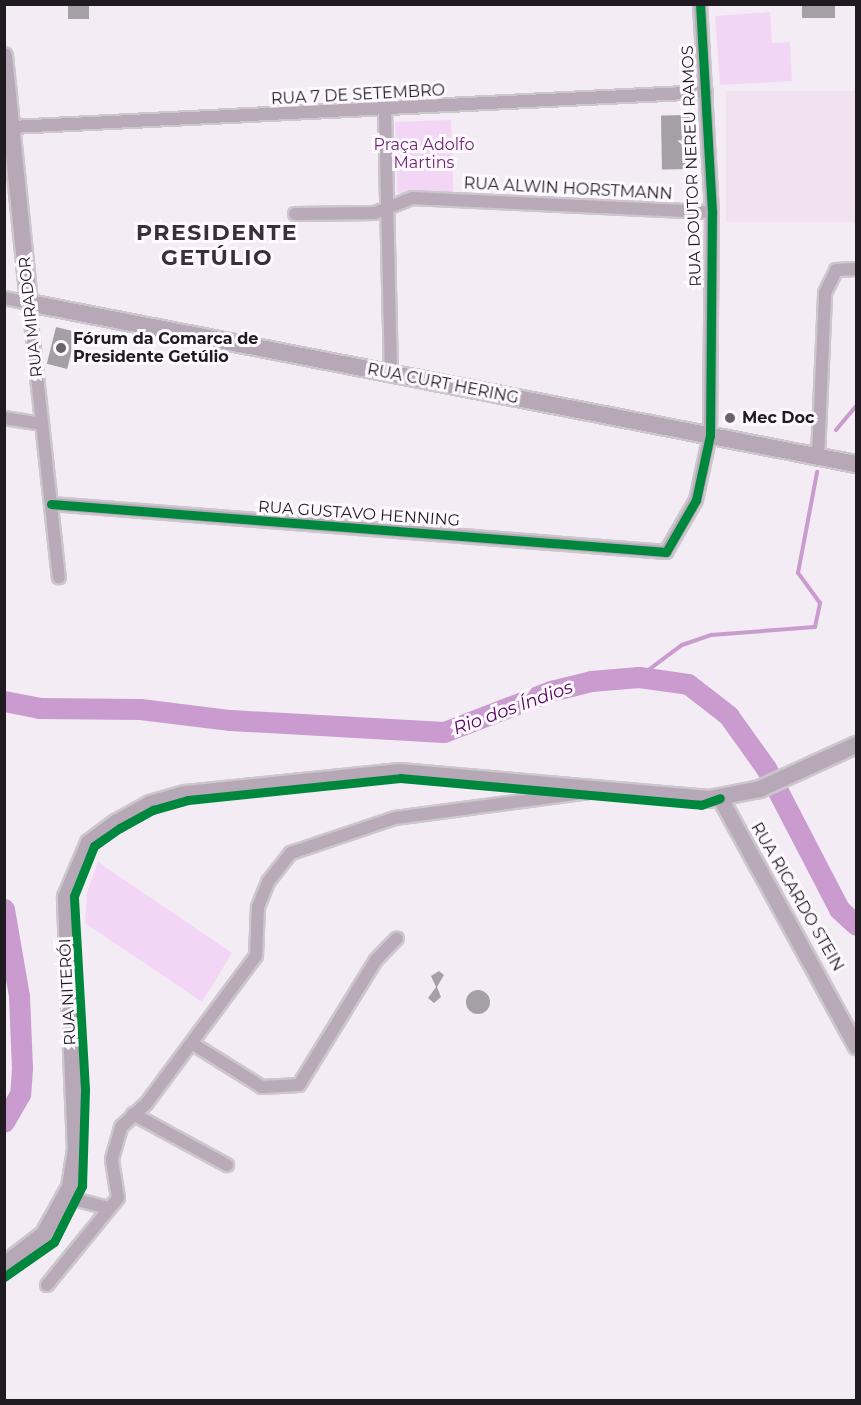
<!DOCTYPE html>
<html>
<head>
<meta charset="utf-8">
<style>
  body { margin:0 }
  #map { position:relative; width:861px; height:1405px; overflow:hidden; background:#f3ecf4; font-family:Montserrat,sans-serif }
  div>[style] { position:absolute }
  .built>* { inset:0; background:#f0e2f1; transform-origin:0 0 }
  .green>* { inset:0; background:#f3d6f6; transform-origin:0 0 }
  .stream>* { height:4px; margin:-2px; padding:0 2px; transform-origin:2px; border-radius:2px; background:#c99bce }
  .river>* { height:21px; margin:-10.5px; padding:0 10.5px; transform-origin:10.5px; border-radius:10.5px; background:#c99bce }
  .building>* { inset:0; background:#a5a0a5; transform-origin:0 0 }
  .round { border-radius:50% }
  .roads { filter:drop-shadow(2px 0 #ccc7cd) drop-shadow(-2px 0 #ccc7cd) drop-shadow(0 2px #ccc7cd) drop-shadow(0 -2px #ccc7cd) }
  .minor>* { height:12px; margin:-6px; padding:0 6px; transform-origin:6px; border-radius:6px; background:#b8aab9 }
  .tertiary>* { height:15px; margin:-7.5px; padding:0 7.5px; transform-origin:7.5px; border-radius:7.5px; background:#b8aab9 }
  .secondary>* { height:16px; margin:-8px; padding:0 8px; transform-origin:8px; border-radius:8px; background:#b7a8b8 }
  .cycleway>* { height:9px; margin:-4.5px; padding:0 4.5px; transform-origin:4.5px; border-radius:4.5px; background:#00873e }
  .dots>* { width:16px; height:16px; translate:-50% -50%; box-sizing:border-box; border:3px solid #fef9ff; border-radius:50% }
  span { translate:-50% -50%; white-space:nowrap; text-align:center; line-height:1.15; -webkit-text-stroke:6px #fef9ff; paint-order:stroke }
  .street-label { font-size:16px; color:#1f1b20 }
  .park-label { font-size:16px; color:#6c1f75 }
  .poi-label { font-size:16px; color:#1f1b20; font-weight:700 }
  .left { translate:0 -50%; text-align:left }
  .water-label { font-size:18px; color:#56015f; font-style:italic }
  .district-label { font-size:22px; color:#392f3a; font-weight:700; letter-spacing:1.5px }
  .frame { position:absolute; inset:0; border:6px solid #1f1b20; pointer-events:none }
</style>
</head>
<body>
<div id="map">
  <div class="built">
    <i style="left:856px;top:91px;width:131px;height:130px;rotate:90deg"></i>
  </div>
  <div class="green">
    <i style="clip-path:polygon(770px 12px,772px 43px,790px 42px,792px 81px,720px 85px,715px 16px)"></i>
    <i style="left:451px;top:120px;width:71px;height:56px;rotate:88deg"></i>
    <i style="clip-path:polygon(98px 862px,232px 953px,202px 1002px,85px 923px,87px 893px)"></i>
  </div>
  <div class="stream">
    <i style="left:836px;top:430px;width:31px;rotate:-50deg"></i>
    <i style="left:639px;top:677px;width:54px;rotate:-36.7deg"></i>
    <i style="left:682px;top:645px;width:31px;rotate:-19deg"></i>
    <i style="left:711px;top:635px;width:104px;rotate:-4.4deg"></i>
    <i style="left:815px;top:627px;width:25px;rotate:-78deg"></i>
    <i style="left:820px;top:603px;width:37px;rotate:-126deg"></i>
    <i style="left:798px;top:573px;width:103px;rotate:-79.3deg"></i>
  </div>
  <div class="river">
    <i style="left:4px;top:701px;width:36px;rotate:11deg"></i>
    <i style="left:39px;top:708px;width:101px;rotate:0.6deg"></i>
    <i style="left:140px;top:709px;width:91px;rotate:7deg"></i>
    <i style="left:230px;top:720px;width:214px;rotate:3.2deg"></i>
    <i style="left:444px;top:732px;width:115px;rotate:-21deg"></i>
    <i style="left:551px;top:691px;width:41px;rotate:-14deg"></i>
    <i style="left:591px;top:681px;width:48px;rotate:-4.8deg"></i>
    <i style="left:639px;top:677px;width:49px;rotate:8.1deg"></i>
    <i style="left:688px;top:684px;width:51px;rotate:37.8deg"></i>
    <i style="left:728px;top:715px;width:65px;rotate:54.4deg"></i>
    <i style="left:766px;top:768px;width:159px;rotate:62.6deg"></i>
    <i style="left:839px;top:909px;width:23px;rotate:43deg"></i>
    <i style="left:4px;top:909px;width:88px;rotate:80.2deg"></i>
    <i style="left:19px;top:996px;width:72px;rotate:87.6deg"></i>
    <i style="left:22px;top:1068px;width:26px;rotate:94deg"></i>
    <i style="left:20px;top:1094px;width:32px;rotate:120deg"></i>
  </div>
  <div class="building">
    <i style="left:68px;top:4px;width:21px;height:15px"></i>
    <i style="left:802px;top:4px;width:33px;height:14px"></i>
    <i style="left:690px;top:115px;width:54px;height:29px;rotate:89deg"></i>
    <i style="left:56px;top:327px;width:21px;height:38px;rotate:14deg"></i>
    <i style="clip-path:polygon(439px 971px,444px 975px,437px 987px,441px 997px,434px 1003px,428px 998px,436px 987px,431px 976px)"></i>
    <i class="round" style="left:466px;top:990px;width:24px;height:24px"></i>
  </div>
  <div class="roads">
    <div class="minor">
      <i style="left:385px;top:110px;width:263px;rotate:88.7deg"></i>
      <i style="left:12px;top:127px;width:695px;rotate:-2.89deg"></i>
      <i style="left:295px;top:214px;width:80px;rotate:-0.7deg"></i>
      <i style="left:375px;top:213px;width:40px;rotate:-22deg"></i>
      <i style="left:412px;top:198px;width:300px;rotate:2.7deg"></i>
      <i style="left:4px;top:298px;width:25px;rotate:11deg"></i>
      <i style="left:29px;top:303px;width:276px;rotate:83.8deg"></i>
      <i style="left:4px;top:418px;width:38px;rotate:9deg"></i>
      <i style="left:818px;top:456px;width:163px;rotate:-87.5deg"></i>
      <i style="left:825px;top:293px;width:25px;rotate:-64deg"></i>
      <i style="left:836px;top:270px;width:20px;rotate:-3deg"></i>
      <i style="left:51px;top:504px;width:617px;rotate:4.46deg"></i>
      <i style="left:666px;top:552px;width:60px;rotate:-60deg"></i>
      <i style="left:696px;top:500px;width:66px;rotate:-77.8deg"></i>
      <i style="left:710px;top:435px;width:223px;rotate:-89.5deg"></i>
      <i style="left:712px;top:212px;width:208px;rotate:-93.3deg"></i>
      <i style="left:193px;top:1044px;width:81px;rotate:31.9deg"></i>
      <i style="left:262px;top:1087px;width:37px;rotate:-3deg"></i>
      <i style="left:299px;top:1085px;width:147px;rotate:-58.4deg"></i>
      <i style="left:376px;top:960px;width:30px;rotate:-46deg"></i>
      <i style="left:133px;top:1114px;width:107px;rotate:28.5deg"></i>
      <i style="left:66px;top:1197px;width:43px;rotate:14.7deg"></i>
      <i style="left:47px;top:1285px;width:112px;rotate:-50.8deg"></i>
      <i style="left:118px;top:1198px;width:39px;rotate:-99deg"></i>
      <i style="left:112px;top:1159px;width:33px;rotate:-74deg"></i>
      <i style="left:121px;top:1127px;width:34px;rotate:-43deg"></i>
      <i style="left:146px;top:1104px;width:184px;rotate:-53.4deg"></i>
      <i style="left:256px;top:956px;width:49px;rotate:-87.7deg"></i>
      <i style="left:258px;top:907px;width:27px;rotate:-68deg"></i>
      <i style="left:268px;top:882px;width:37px;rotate:-52deg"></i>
      <i style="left:291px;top:853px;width:110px;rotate:-18.6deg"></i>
      <i style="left:395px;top:818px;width:196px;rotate:-7.6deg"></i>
    </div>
    <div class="tertiary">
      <i style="left:720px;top:798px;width:283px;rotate:61.3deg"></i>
    </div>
    <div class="secondary">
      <i style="left:4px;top:56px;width:248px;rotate:84.2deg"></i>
      <i style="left:29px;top:303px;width:843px;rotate:11.02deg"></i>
      <i style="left:4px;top:1265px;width:51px;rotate:-37.8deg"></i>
      <i style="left:44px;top:1234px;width:54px;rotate:-61deg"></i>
      <i style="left:70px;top:1187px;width:36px;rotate:-81deg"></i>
      <i style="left:76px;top:1151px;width:254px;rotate:-92.3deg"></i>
      <i style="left:66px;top:897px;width:59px;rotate:-66.9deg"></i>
      <i style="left:89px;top:843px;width:34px;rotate:-37deg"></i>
      <i style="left:116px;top:823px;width:39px;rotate:-29deg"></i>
      <i style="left:150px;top:804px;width:37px;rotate:-16deg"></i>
      <i style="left:186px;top:794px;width:215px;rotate:-5.9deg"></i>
      <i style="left:400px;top:772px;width:310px;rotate:5deg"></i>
      <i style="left:709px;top:799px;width:52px;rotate:-11.1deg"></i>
      <i style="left:760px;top:789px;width:106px;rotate:-24.6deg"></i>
    </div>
  </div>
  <div class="cycleway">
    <i style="left:51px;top:504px;width:617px;rotate:4.46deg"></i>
    <i style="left:666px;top:552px;width:60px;rotate:-60deg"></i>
    <i style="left:696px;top:500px;width:66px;rotate:-77.8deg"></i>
    <i style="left:710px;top:435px;width:223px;rotate:-89.5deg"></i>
    <i style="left:712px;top:212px;width:208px;rotate:-93.3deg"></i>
    <i style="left:4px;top:1277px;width:61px;rotate:-35deg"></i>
    <i style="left:54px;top:1242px;width:63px;rotate:-63.4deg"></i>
    <i style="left:82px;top:1186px;width:97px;rotate:-88.2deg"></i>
    <i style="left:85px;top:1089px;width:193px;rotate:-93.3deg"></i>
    <i style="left:74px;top:896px;width:54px;rotate:-68.2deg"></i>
    <i style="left:94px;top:846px;width:32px;rotate:-35deg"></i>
    <i style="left:120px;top:828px;width:38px;rotate:-29deg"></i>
    <i style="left:153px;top:810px;width:36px;rotate:-16deg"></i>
    <i style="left:188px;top:800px;width:213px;rotate:-5.9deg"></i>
    <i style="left:400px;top:778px;width:302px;rotate:5.1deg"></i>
    <i style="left:701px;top:805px;width:20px;rotate:-20deg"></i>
  </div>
  <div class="dots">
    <i style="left:61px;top:348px;background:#69646a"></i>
    <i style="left:730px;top:418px;background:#69646a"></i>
  </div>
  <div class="street-label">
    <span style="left:358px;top:95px;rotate:-3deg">RUA 7 DE SETEMBRO</span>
    <span style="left:692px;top:166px;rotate:-92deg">RUA DOUTOR NEREU RAMOS</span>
    <span style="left:568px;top:189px;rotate:3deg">RUA ALWIN HORSTMANN</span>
    <span style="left:31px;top:317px;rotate:-96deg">RUA MIRADOR</span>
    <span style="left:443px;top:384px;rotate:11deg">RUA CURT HERING</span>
    <span style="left:359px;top:514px;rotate:4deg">RUA GUSTAVO HENNING</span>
    <span style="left:797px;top:897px;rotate:60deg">RUA RICARDO STEIN</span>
    <span style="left:68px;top:992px;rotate:-93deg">RUA NITERÓI</span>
  </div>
  <div class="park-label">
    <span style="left:424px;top:154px">Praça Adolfo<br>Martins</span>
  </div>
  <div class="poi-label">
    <span class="left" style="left:73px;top:348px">Fórum da Comarca de<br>Presidente Getúlio</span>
    <span class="left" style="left:742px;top:418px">Mec Doc</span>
  </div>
  <div class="water-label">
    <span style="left:513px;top:708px;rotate:-20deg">Rio dos Índios</span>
  </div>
  <div class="district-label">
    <span style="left:217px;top:245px">PRESIDENTE<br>GETÚLIO</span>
  </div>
  <div class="frame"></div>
</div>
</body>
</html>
